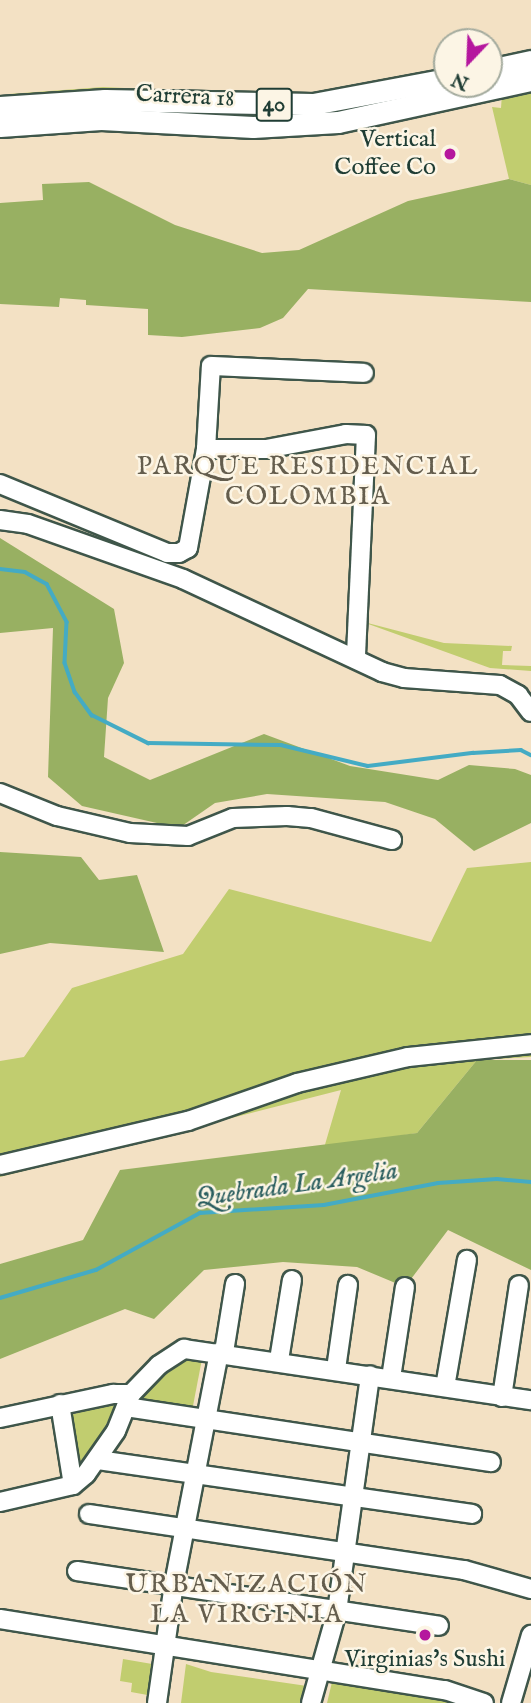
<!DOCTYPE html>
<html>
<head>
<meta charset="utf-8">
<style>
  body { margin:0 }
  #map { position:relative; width:531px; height:1703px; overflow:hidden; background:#f3e1c4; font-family:"IM FELL English",serif }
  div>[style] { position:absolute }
  .green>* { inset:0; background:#c1cd6f }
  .forest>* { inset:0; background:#98b062 }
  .stream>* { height:3.5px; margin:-1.75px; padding:0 1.75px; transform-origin:1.75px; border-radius:1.75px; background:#44abc4 }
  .roads { filter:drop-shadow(2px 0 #3f564a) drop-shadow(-2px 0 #3f564a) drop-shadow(0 2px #3f564a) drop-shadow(0 -2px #3f564a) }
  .minor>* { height:18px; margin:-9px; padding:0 9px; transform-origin:9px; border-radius:9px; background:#fff }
  .major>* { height:21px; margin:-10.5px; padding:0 10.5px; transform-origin:10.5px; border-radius:10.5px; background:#fff }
  .dots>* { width:19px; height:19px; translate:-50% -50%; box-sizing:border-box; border:4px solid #fcf5e5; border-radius:50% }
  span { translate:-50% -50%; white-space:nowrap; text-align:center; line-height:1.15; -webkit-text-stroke:5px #fcf5e5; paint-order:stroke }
  .shield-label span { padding:2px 5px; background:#fcf5e5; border:2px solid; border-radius:5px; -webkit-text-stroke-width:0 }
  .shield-label { font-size:23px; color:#1f3d34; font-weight:700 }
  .street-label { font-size:24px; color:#1f3d34 }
  .poi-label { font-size:24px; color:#1f3d34 }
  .right { translate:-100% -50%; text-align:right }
  .neighbourhood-label { font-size:26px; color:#645d4d; letter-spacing:2px }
  .water-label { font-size:26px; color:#2a5e5f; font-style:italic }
  .north { position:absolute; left:433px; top:28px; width:70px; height:70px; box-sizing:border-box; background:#fcf5e5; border:2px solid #a4ab9e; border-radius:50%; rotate:203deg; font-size:19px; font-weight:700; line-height:28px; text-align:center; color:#1f3d34 }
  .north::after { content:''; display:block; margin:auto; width:24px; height:32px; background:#b5179e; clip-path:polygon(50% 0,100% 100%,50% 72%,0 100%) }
</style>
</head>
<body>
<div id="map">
  <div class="green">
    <i style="clip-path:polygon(103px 87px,211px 92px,9px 98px,9px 94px)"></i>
    <i style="clip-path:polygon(531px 88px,531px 185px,509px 179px,492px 107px,501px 108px,502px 94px)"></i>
    <i style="clip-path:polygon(360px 621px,444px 643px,512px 646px,511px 651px,503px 651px,502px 665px,531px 666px,531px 671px,490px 668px)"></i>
    <i style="clip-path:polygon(531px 862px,531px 1057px,477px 1060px,417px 1133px,324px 1148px,341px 1090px,0 1177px,0 1061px,24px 1057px,72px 988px,183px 954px,229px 889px,431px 942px,467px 868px)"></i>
    <i style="clip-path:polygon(189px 1358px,202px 1359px,192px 1411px,140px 1401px,162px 1374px)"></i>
    <i style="clip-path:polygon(117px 1402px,98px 1442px,75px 1468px,67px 1416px)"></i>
    <i style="clip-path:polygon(123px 1659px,158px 1665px,153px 1696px,131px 1692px,132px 1683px,120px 1681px)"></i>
    <i style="clip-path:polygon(186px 1664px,211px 1672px,307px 1686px,303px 1703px,181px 1703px)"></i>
    <i style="clip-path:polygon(333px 1678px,445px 1696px,451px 1703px,327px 1703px)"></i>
  </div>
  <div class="forest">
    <i style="clip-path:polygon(509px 179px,531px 185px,531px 302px,308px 289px,283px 318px,260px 328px,182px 337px,148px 335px,148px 309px,86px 305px,86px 300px,60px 298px,59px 307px,0 304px,0 203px,43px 200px,42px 184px,89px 182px,175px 225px,262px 253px,299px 250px,408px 201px)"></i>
    <i style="clip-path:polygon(0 538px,114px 609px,124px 663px,108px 698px,104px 757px,150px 780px,264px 734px,350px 766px,438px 780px,469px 765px,515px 769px,531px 775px,531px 823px,474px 851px,435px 819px,385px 802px,267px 794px,215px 803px,179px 828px,82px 806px,48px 777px,53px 628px,0 633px)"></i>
    <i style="clip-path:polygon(0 852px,81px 857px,99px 880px,137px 875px,164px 952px,50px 943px,0 954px)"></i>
    <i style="clip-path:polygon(477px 1060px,531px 1060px,531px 1270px,448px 1230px,405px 1287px,357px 1267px,283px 1262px,204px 1270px,154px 1319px,125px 1309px,0 1359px,0 1264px,83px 1240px,120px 1170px,417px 1133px)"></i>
  </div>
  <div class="stream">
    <i style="left:0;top:569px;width:25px;rotate:7deg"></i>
    <i style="left:25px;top:572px;width:25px;rotate:29deg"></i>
    <i style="left:47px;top:584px;width:43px;rotate:62.2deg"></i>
    <i style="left:67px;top:622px;width:41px;rotate:92.8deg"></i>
    <i style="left:65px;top:663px;width:31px;rotate:71deg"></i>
    <i style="left:75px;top:692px;width:29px;rotate:54deg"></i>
    <i style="left:92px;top:715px;width:63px;rotate:26.6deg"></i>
    <i style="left:148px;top:743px;width:133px;rotate:0.9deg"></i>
    <i style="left:281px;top:745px;width:89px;rotate:13.6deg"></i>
    <i style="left:368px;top:766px;width:106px;rotate:-7.1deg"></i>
    <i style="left:473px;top:753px;width:48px;rotate:-3.6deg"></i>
    <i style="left:521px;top:750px;width:11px;rotate:27deg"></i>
    <i style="left:0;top:1298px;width:100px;rotate:-16.3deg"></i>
    <i style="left:96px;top:1270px;width:119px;rotate:-28.7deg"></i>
    <i style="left:200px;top:1213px;width:124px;rotate:-3.7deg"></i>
    <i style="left:324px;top:1205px;width:116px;rotate:-10.9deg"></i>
    <i style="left:438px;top:1183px;width:59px;rotate:-3.9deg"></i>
    <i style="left:497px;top:1179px;width:34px;rotate:5deg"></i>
  </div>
  <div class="roads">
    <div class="minor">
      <i style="left:206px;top:449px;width:83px;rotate:-86.6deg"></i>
      <i style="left:211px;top:366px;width:153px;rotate:2.6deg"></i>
      <i style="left:0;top:484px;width:181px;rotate:22.4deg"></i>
      <i style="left:167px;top:553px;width:12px"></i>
      <i style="left:179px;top:553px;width:10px;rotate:-29deg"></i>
      <i style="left:188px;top:548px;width:101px;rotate:-79.7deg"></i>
      <i style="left:206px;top:449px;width:60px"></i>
      <i style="left:266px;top:449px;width:81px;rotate:-10.6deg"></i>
      <i style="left:346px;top:434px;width:20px;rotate:3deg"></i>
      <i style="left:366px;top:435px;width:224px;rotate:92.6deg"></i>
      <i style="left:0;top:520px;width:28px;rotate:8deg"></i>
      <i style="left:28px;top:524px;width:164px;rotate:19.5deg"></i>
      <i style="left:183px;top:579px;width:220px;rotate:25deg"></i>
      <i style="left:382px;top:672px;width:23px;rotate:15deg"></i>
      <i style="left:404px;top:678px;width:96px;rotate:4.2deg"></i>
      <i style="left:500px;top:685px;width:21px;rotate:29deg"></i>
      <i style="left:518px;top:695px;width:21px;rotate:53deg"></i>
      <i style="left:0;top:793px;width:61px;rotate:22deg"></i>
      <i style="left:57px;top:816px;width:75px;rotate:13.1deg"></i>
      <i style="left:130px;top:833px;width:58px;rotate:3deg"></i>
      <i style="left:188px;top:836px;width:48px;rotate:-21.8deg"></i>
      <i style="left:233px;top:818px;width:54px;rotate:-2.1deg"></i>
      <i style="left:287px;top:816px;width:24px;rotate:5deg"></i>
      <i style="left:311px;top:818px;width:84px;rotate:15.2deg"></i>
      <i style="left:0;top:1165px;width:193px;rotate:-13.2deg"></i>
      <i style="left:188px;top:1121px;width:115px;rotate:-19.2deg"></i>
      <i style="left:297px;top:1083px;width:114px;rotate:-13.2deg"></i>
      <i style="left:408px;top:1057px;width:124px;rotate:-6deg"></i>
      <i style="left:224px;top:1352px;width:69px;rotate:-80.8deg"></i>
      <i style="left:279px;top:1360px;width:81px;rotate:-80.8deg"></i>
      <i style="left:336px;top:1369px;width:85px;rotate:-81.9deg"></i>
      <i style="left:391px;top:1378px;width:92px;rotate:-81.3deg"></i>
      <i style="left:445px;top:1387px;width:129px;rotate:-80.2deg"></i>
      <i style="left:502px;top:1397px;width:113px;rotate:-81.4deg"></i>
      <i style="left:60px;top:1404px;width:82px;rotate:80.9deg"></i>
      <i style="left:126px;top:1407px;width:369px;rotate:8.6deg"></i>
      <i style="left:0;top:1418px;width:116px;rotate:-12deg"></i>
      <i style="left:113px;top:1394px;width:18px"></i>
      <i style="left:98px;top:1460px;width:378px;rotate:8.2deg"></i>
      <i style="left:0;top:1502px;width:75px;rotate:-13.1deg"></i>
      <i style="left:73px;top:1485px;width:17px;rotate:-40deg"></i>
      <i style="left:86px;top:1474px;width:52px;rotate:-55.1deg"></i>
      <i style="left:116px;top:1431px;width:40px;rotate:-68deg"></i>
      <i style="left:131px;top:1394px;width:40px;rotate:-46deg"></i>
      <i style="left:159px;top:1365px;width:30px;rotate:-33deg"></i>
      <i style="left:184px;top:1349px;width:351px;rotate:8.4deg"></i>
      <i style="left:89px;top:1514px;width:379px;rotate:8.5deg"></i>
      <i style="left:464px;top:1570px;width:70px;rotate:15.8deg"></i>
      <i style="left:77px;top:1571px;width:366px;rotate:8.6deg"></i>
      <i style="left:0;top:1619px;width:451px;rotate:9.1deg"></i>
      <i style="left:445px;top:1690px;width:41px;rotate:18.4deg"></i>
      <i style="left:157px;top:1703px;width:120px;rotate:-81.9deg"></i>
      <i style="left:174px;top:1584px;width:236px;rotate:-79deg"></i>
      <i style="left:311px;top:1703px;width:96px;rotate:-74.2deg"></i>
      <i style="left:337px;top:1611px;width:238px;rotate:-82deg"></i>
      <i style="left:511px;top:1703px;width:71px;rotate:-73.6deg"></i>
    </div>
    <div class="major">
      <i style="left:489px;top:70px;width:43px;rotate:-12.1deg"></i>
      <i style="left:0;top:107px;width:105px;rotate:-3.8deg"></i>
      <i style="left:105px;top:100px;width:208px;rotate:1.1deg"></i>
      <i style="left:313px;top:104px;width:136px;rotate:-10.6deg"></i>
      <i style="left:0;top:126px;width:101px;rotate:-4deg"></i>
      <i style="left:101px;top:119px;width:152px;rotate:3deg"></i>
      <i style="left:253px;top:127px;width:85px;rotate:-3.4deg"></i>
      <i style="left:338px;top:122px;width:198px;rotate:-12.3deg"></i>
    </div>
  </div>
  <div class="dots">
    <i style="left:450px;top:154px;background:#b5179e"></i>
    <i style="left:425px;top:1635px;background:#b5179e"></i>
  </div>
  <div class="shield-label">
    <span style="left:274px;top:105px">40</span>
  </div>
  <div class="street-label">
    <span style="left:185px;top:97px;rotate:3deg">Carrera 18</span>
  </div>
  <div class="poi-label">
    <span class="right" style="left:436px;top:154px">Vertical<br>Coffee Co</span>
    <span style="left:425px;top:1660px">Virginias's Sushi</span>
  </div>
  <div class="neighbourhood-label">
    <span style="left:308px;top:482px">PARQUE RESIDENCIAL<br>COLOMBIA</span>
    <span style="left:247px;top:1600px">URBANIZACIÓN<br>LA VIRGINIA</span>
  </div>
  <div class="water-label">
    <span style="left:297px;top:1185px;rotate:-8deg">Quebrada La Argelia</span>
  </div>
  <div class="north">N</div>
</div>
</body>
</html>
